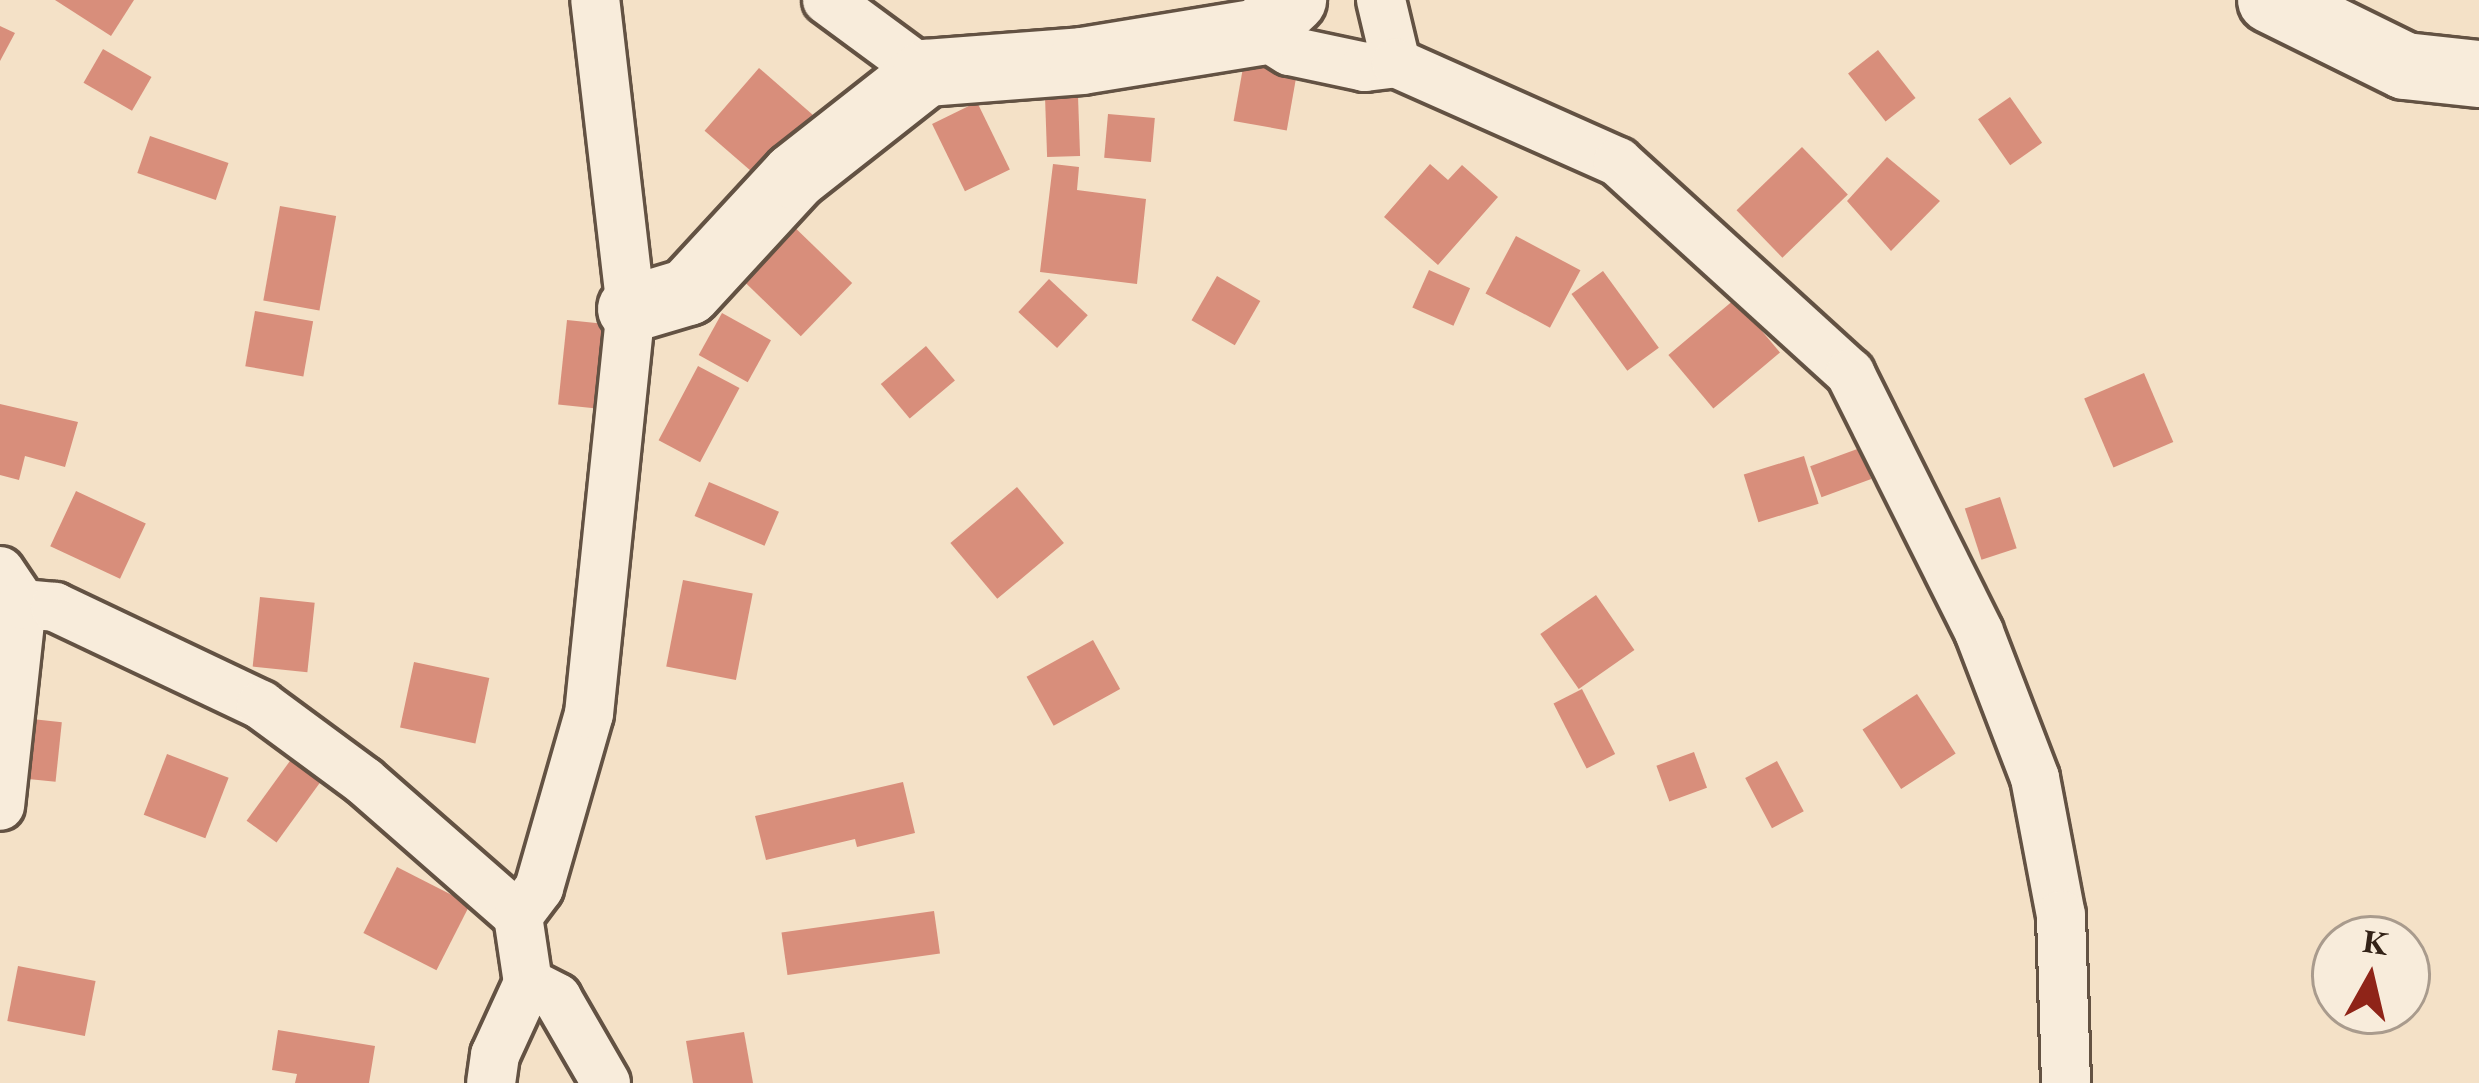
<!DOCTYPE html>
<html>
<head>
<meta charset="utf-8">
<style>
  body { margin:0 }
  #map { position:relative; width:2479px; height:1083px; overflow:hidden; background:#f4e1c7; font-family:"EB Garamond",serif }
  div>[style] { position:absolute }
  .building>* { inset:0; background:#d88e7b; transform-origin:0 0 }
  .roads { filter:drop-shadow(3px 0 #635243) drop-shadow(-3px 0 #635243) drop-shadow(0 3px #635243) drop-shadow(0 -3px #635243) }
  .street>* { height:48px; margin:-24px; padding:0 24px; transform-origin:24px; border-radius:24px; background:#f8ecdb }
  .secondary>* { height:66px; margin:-33px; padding:0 33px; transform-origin:33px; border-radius:33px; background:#f8ecdb }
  span { translate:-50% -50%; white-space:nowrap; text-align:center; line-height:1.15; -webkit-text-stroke:9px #f8ecdb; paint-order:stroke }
  .north { position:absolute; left:2311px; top:915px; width:120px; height:120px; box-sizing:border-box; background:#f8ecdb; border:3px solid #a99b8d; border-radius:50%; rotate:8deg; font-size:33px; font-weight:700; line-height:48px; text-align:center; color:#332217 }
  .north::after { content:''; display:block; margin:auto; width:42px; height:54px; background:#8f2418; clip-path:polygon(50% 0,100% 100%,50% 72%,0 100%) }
</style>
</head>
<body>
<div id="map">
  <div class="building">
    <i style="clip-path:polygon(55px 0,134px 0,111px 36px)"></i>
    <i style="clip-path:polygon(0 26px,15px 33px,0 61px)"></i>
    <i style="left:103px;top:49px;width:56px;height:39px;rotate:30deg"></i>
    <i style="left:1878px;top:50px;width:61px;height:38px;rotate:52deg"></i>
    <i style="left:1244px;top:62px;width:54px;height:60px;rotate:10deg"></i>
    <i style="left:759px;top:68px;width:73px;height:83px;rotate:41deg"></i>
    <i style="left:1078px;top:96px;width:60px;height:33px;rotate:88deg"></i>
    <i style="left:2010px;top:97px;width:56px;height:39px;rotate:55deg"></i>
    <i style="left:977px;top:102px;width:75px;height:50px;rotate:64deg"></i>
    <i style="left:1108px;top:114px;width:47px;height:44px;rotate:5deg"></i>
    <i style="left:150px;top:136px;width:83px;height:39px;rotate:19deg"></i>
    <i style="left:1802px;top:147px;width:66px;height:91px;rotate:46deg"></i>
    <i style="clip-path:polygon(1887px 157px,1940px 201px,1891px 251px,1847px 201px)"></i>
    <i style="clip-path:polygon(1053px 164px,1079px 167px,1077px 190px,1146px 199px,1137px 284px,1040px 272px)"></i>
    <i style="clip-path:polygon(1430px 164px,1448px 180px,1462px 165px,1498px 197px,1438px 265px,1384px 217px)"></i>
    <i style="left:280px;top:206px;width:57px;height:96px;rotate:10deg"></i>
    <i style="left:786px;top:219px;width:92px;height:74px;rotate:44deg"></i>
    <i style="left:1516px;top:236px;width:73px;height:65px;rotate:28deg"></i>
    <i style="left:1429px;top:270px;width:45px;height:41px;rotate:24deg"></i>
    <i style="left:1603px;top:271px;width:95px;height:39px;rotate:54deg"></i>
    <i style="left:1217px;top:276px;width:50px;height:51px;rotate:30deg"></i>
    <i style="left:1049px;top:279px;width:53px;height:45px;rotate:43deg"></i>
    <i style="left:1735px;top:299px;width:70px;height:87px;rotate:50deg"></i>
    <i style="left:255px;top:311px;width:59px;height:56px;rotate:10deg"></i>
    <i style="left:722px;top:313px;width:56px;height:48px;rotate:29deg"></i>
    <i style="left:567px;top:320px;width:46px;height:85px;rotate:6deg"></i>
    <i style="left:926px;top:346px;width:45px;height:59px;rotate:50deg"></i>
    <i style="left:698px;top:366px;width:47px;height:84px;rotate:28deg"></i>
    <i style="left:2144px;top:373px;width:75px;height:65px;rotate:67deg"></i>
    <i style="clip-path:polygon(0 404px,78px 422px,65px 467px,25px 456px,19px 480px,0 475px)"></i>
    <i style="left:1860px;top:448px;width:33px;height:53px;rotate:70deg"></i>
    <i style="left:1804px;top:456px;width:50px;height:63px;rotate:73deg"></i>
    <i style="left:709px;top:482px;width:76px;height:37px;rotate:23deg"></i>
    <i style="left:1017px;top:487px;width:73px;height:87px;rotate:50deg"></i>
    <i style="left:76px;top:491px;width:77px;height:61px;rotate:25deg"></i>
    <i style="left:2000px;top:497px;width:54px;height:37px;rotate:72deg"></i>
    <i style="left:683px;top:580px;width:71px;height:88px;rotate:11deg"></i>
    <i style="left:1596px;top:595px;width:67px;height:68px;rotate:55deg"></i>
    <i style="left:260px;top:597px;width:55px;height:70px;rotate:6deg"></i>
    <i style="left:1093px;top:640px;width:56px;height:76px;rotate:61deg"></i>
    <i style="left:414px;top:662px;width:77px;height:67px;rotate:12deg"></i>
    <i style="left:1582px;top:689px;width:73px;height:32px;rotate:63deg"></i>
    <i style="left:1917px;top:694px;width:71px;height:65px;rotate:57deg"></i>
    <i style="left:32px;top:719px;width:30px;height:60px;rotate:6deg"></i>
    <i style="left:303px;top:743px;width:37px;height:96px;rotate:36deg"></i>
    <i style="left:1694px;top:752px;width:38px;height:40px;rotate:70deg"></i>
    <i style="left:167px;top:754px;width:66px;height:65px;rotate:21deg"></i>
    <i style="left:1777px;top:761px;width:57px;height:36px;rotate:62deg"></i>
    <i style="clip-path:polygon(903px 782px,915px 833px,857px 847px,855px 839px,766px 860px,755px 816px)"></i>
    <i style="left:397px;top:867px;width:82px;height:74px;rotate:27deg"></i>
    <i style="left:934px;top:911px;width:43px;height:154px;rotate:82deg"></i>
    <i style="left:18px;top:966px;width:79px;height:56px;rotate:11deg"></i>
    <i style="clip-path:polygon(278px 1030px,375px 1046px,369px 1083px,295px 1083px,297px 1074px,272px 1070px)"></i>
    <i style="clip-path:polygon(744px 1032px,753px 1083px,693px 1083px,686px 1041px)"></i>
  </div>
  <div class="roads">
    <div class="street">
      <i style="left:827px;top:0;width:123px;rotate:36.4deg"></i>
      <i style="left:1381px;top:0;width:65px;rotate:76.6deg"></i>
      <i style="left:1259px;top:32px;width:36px;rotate:32deg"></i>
      <i style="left:1290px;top:51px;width:77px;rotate:12deg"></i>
      <i style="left:1365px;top:67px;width:31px;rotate:-7deg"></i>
      <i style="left:1396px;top:63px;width:243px;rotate:24deg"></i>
      <i style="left:1618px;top:162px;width:314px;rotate:42.3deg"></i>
      <i style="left:1850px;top:373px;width:289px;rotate:63.5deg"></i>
      <i style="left:1979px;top:632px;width:156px;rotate:69deg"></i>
      <i style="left:2035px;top:778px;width:139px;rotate:79.3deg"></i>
      <i style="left:2061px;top:915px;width:168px;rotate:88.3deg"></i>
      <i style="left:0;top:571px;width:40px;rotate:56deg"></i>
      <i style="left:22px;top:604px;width:203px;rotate:96.2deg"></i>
      <i style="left:22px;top:604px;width:33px;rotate:5deg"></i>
      <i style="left:55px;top:607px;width:228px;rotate:25.4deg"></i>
      <i style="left:261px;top:705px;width:128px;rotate:36.4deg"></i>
      <i style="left:364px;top:781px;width:205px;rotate:41.2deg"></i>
      <i style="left:518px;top:916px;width:68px;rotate:81.5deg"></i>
      <i style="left:528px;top:983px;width:79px;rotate:114.6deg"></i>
      <i style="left:495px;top:1055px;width:28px;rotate:98deg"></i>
      <i style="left:518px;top:916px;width:35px;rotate:-53deg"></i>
      <i style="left:539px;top:888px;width:181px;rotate:-74deg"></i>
      <i style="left:589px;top:714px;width:407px;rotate:-84.1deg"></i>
      <i style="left:631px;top:309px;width:311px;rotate:-96.6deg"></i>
      <i style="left:528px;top:983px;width:33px;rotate:27deg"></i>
      <i style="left:557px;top:998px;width:98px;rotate:60deg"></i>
    </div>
    <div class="secondary">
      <i style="left:2271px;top:0;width:149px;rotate:26.2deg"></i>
      <i style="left:2405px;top:66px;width:74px;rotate:6.2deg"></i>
      <i style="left:631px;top:309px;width:59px;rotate:-16.6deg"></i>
      <i style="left:688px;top:292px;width:158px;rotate:-47.3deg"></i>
      <i style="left:795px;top:176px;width:167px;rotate:-38.2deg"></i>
      <i style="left:926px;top:73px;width:156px;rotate:-4.4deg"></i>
      <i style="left:1082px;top:61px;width:179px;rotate:-9.3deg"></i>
      <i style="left:1259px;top:32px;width:47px;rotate:-43.3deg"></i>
    </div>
  </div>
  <div class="north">K</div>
</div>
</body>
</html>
